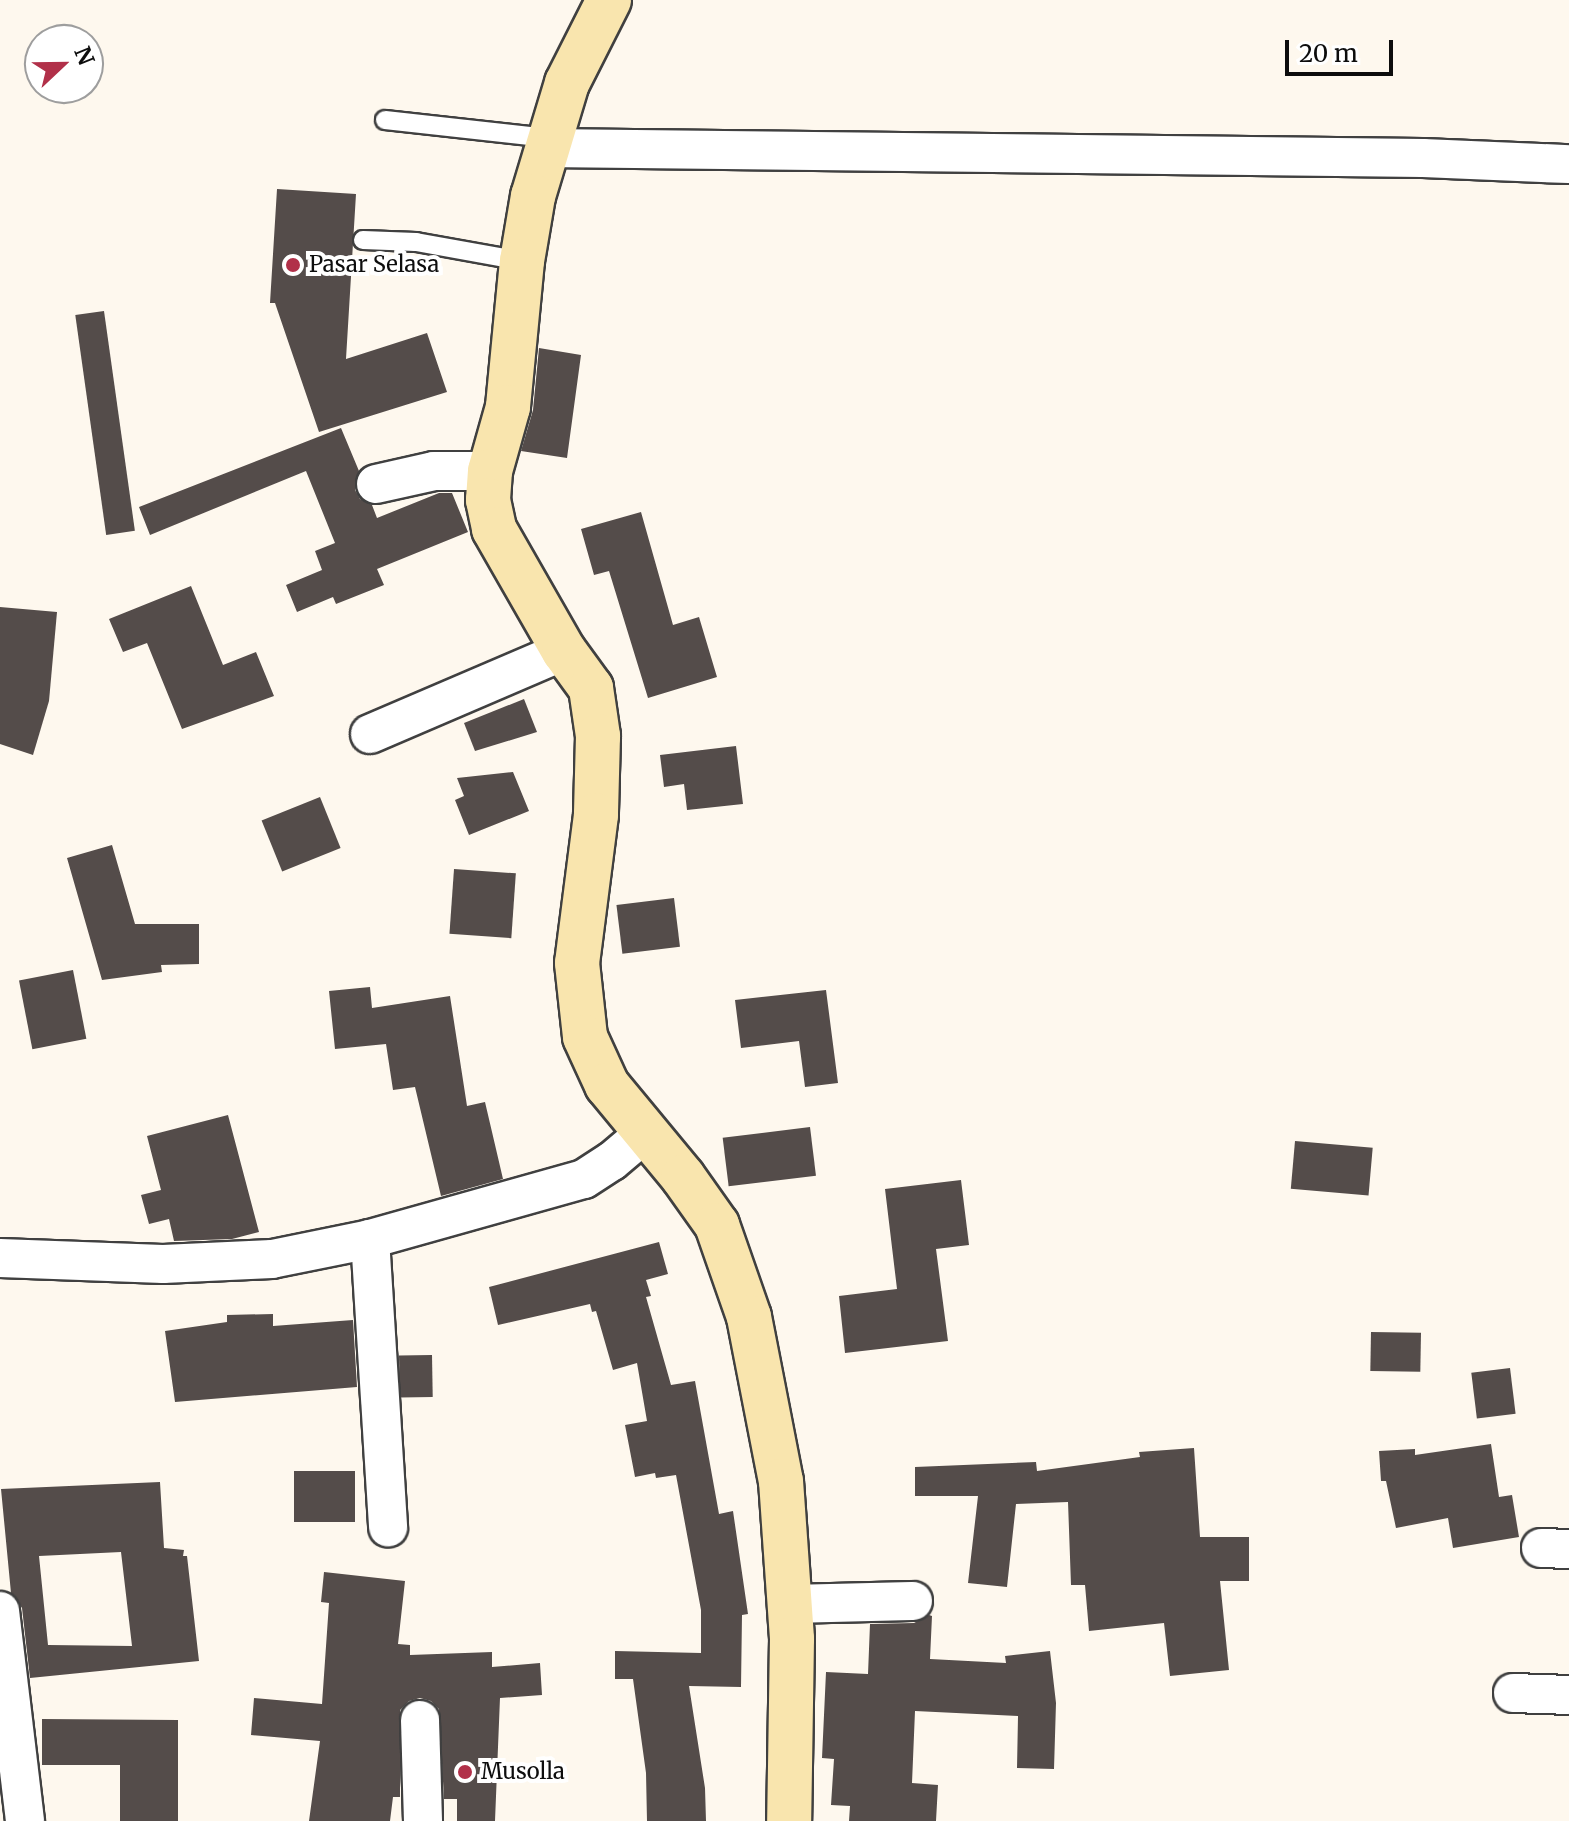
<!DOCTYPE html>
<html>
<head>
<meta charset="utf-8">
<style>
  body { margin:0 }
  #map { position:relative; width:1569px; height:1821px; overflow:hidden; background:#fef8ee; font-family:Merriweather,serif }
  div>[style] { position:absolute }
  .building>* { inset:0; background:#544c4a; transform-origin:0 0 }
  .roads { filter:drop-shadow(2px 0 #404040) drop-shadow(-2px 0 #404040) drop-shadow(0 2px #404040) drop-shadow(0 -2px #404040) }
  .lane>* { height:18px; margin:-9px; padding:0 9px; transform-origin:9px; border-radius:9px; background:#fff }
  .street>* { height:38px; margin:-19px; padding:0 19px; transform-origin:19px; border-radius:19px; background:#fff }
  .secondary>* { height:44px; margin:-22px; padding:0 22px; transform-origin:22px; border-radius:22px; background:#f9e5ae }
  .dots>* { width:22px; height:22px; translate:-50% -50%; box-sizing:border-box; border:4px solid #fff; border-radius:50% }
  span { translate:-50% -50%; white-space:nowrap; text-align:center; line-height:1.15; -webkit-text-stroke:8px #fff; paint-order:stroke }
  .poi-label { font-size:22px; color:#0d0d0d }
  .left { translate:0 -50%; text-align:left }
  .north { position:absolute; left:24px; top:24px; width:80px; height:80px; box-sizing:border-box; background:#fff; border:2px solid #9e9e9e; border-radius:50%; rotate:68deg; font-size:22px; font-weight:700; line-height:32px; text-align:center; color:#0d0d0d }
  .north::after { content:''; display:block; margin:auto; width:28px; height:36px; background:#b13049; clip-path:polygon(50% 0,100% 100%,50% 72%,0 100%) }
  .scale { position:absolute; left:1285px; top:40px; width:108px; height:36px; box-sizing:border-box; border:4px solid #0d0d0d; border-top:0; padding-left:10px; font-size:24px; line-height:28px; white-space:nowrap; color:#0d0d0d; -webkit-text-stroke:6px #fff; paint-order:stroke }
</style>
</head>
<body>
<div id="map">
  <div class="building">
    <i style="clip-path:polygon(277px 189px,356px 194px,346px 359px,427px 333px,447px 392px,319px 432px,275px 303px,270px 303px)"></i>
    <i style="left:104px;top:311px;width:222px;height:29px;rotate:82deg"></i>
    <i style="clip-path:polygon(539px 348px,581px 355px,567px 458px,521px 451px,533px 410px)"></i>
    <i style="clip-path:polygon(341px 428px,359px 471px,355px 490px,360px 499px,372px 505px,377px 518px,439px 493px,452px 493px,468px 532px,377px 569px,384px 585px,336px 604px,333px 597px,297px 612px,286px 585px,322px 570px,315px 551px,335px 543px,306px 471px,150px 535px,139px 507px)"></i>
    <i style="clip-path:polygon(641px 512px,673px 625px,699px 617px,717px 677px,648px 698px,609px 571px,594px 575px,581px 529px)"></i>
    <i style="clip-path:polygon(191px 586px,223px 665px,256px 652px,274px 696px,182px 729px,147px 643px,123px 652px,109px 619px)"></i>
    <i style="clip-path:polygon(0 607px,57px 612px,49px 701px,33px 755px,0 744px)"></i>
    <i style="clip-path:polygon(524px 699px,537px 732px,475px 751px,464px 723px)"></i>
    <i style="clip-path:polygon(736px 746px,743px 804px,687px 810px,684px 784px,664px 787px,660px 755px)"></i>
    <i style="clip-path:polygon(513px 772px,529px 811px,469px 835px,455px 800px,464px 796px,457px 778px)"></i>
    <i style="left:320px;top:797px;width:55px;height:63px;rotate:68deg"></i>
    <i style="clip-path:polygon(112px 845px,135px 924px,199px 924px,199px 964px,161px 965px,162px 972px,102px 980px,67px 858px)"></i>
    <i style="left:454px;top:869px;width:62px;height:65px;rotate:4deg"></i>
    <i style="left:674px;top:898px;width:49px;height:58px;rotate:83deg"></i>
    <i style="left:73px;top:970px;width:70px;height:55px;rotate:79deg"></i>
    <i style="clip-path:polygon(370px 987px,372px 1008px,450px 996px,467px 1106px,485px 1102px,503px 1179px,441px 1196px,415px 1087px,393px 1090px,386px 1044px,335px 1049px,329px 991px)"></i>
    <i style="clip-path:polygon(826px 990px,838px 1083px,805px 1087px,799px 1041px,741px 1048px,735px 1000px)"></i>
    <i style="clip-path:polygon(228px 1115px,259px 1232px,232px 1239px,174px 1241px,169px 1219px,149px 1224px,141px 1195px,161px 1190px,147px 1136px)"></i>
    <i style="left:810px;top:1127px;width:49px;height:88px;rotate:83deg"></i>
    <i style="left:1295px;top:1141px;width:78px;height:48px;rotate:5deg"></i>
    <i style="clip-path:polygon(961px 1180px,969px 1245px,936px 1249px,948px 1341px,845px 1353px,839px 1296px,897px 1289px,885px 1189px)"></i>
    <i style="clip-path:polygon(659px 1242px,668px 1274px,646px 1280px,651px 1296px,646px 1297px,671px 1385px,695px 1381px,719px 1514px,733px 1511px,748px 1614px,742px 1615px,741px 1687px,689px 1686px,705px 1788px,706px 1821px,647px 1821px,646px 1773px,633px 1679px,615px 1679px,615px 1651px,701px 1653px,701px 1610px,676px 1475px,656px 1478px,655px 1473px,635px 1477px,625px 1425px,647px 1421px,637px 1363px,613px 1370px,596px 1311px,592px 1312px,590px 1304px,498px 1325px,489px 1287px)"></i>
    <i style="clip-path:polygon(273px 1314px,273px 1326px,353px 1320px,357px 1387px,175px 1402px,165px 1331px,227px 1322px,227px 1315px)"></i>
    <i style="left:1371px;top:1332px;width:50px;height:39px;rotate:1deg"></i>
    <i style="left:432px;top:1355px;width:42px;height:33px;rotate:89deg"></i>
    <i style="left:1510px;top:1368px;width:46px;height:39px;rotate:83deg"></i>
    <i style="clip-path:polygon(1491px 1444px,1499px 1497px,1512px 1495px,1519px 1537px,1453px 1548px,1448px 1518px,1396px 1528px,1386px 1481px,1381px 1481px,1379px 1451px,1415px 1449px,1415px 1455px)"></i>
    <i style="clip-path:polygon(1194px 1448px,1200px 1537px,1249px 1537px,1249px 1581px,1220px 1581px,1229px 1670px,1170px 1676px,1164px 1623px,1089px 1631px,1085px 1585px,1071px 1585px,1068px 1502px,1016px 1504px,1007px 1587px,968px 1583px,978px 1496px,915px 1496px,915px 1467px,1036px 1462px,1037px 1471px,1140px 1457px,1139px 1452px)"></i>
    <i style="left:294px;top:1471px;width:61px;height:51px"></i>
    <i style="clip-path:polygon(evenodd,160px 1482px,164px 1548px,184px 1550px,183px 1556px,187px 1556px,199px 1661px,30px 1678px,22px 1608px,11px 1593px,1px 1489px,160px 1482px,121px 1552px,132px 1646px,48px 1645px,39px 1556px,121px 1552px)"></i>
    <i style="clip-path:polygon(324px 1572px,405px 1581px,398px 1644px,410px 1645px,410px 1655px,492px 1652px,492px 1667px,540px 1663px,542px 1695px,500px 1698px,495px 1821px,457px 1821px,457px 1799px,444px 1799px,439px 1709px,431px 1701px,420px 1698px,409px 1701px,400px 1710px,400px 1797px,393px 1797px,390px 1821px,309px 1821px,320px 1741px,251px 1735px,254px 1698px,322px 1704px,329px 1603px,321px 1602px)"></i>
    <i style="clip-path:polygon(929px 1615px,932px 1616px,930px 1659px,1006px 1663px,1005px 1656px,1050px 1651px,1056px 1703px,1054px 1769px,1017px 1768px,1018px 1716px,915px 1711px,912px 1783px,938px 1785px,936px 1821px,849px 1821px,850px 1806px,831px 1805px,834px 1759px,822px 1758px,826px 1672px,868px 1674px,870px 1624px,914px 1623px)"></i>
    <i style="clip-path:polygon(42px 1719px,178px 1720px,178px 1821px,120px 1821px,120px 1765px,42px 1765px)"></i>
  </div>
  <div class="roads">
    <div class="lane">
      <i style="left:385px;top:120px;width:164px;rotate:6.3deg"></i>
      <i style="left:363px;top:240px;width:53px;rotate:2.2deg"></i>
      <i style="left:416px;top:242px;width:108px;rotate:10.2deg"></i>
    </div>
    <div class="street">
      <i style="left:545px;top:148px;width:878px;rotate:0.65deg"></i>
      <i style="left:1423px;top:158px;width:146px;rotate:2.4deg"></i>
      <i style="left:376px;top:484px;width:59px;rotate:-12.6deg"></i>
      <i style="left:434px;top:471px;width:56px"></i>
      <i style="left:370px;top:734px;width:211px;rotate:-23.2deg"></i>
      <i style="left:370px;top:1239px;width:289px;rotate:86.4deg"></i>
      <i style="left:0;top:1258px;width:163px;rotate:2.1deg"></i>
      <i style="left:163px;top:1264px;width:109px;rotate:-2.6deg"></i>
      <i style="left:272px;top:1259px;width:100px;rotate:-11.5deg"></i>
      <i style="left:370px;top:1239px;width:222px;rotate:-15.7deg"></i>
      <i style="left:584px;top:1179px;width:33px;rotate:-33deg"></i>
      <i style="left:612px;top:1161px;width:43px;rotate:-40.3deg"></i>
      <i style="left:1541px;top:1548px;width:28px;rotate:2deg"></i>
      <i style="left:789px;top:1604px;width:124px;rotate:-1.4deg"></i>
      <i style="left:0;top:1611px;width:211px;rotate:83.2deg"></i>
      <i style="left:1513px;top:1693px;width:56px;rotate:2deg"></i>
      <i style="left:420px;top:1720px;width:101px;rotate:88.3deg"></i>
    </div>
    <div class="secondary">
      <i style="left:609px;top:0;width:93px;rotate:116.8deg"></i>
      <i style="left:567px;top:83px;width:118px;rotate:106.7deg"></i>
      <i style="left:533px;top:196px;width:66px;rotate:99.6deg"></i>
      <i style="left:522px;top:261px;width:147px;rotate:95.5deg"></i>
      <i style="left:508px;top:407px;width:66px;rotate:105.7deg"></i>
      <i style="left:490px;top:471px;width:29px;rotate:94deg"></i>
      <i style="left:488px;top:500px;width:30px;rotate:78deg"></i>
      <i style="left:494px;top:529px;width:141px;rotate:60.2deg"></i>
      <i style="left:564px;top:651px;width:46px;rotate:53.9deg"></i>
      <i style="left:591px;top:688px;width:49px;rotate:81.7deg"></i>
      <i style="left:598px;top:736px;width:79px;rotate:91.5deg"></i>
      <i style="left:596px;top:815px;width:149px;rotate:97.3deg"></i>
      <i style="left:577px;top:963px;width:74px;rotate:83.8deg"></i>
      <i style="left:585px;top:1037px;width:53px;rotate:65.4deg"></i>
      <i style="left:607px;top:1085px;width:119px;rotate:50.4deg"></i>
      <i style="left:683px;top:1177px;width:59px;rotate:54.7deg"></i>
      <i style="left:717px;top:1225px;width:97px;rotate:70.8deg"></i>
      <i style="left:749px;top:1317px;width:167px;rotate:79deg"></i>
      <i style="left:781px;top:1481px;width:158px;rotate:86deg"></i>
      <i style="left:792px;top:1639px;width:182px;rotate:90.9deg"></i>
    </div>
  </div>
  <div class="dots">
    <i style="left:293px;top:265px;background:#b13049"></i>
    <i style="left:465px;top:1772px;background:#b13049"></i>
  </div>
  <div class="poi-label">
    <span class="left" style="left:309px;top:265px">Pasar Selasa</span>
    <span class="left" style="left:481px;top:1772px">Musolla</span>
  </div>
  <div class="north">N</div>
  <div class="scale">20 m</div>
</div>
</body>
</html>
